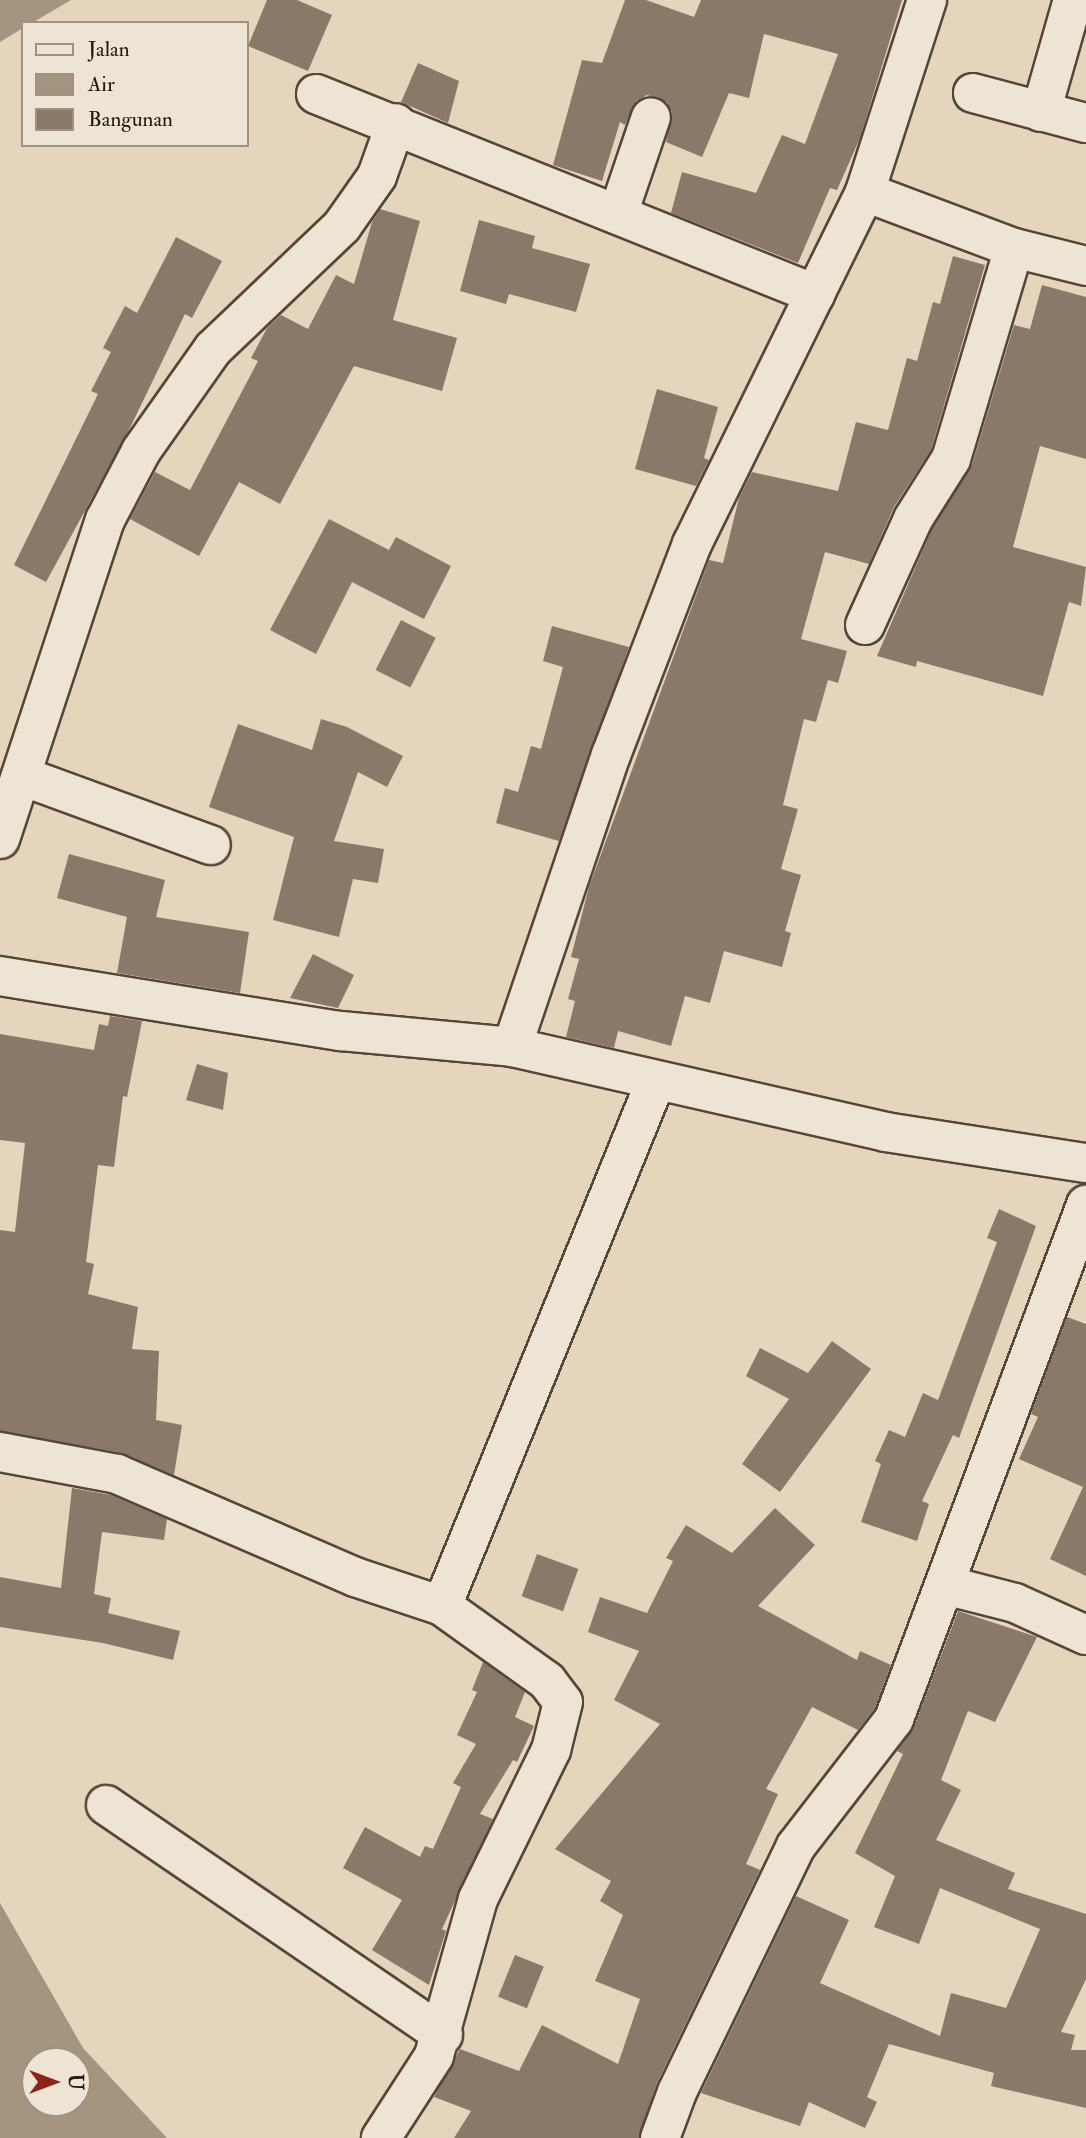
<!DOCTYPE html>
<html>
<head>
<meta charset="utf-8">
<style>
  body { margin:0 }
  #map { position:relative; width:1086px; height:2138px; overflow:hidden; background:#e5d5bc; font-family:"IM FELL Double Pica",serif }
  div>[style] { position:absolute }
  .water>* { inset:0; background:#a49480 }
  .building>* { inset:0; background:#897968; transform-origin:0 0 }
  .roads { filter:drop-shadow(2px 0 #564638) drop-shadow(-2px 0 #564638) drop-shadow(0 2px #564638) drop-shadow(0 -2px #564638) }
  .minor>* { height:38px; margin:-19px; padding:0 19px; transform-origin:19px; border-radius:19px; background:#eee4d3 }
  span { translate:-50% -50%; white-space:nowrap; text-align:center; line-height:1.15; -webkit-text-stroke:7px #eee4d3; paint-order:stroke }
  .legend { position:absolute; left:21px; top:21px; width:228px; height:126px; box-sizing:border-box; background:#eee4d3; border:2px solid #9e9283; margin:0; padding:9px 12px; list-style:none; font-size:21px; color:#26160c }
  .legend li { display:flex; align-items:center; gap:14px; height:35px }
  .legend b { width:35px; border:2px solid #9e9283 }
  .north { position:absolute; left:21px; top:2047px; width:70px; height:70px; box-sizing:border-box; background:#eee4d3; border:2px solid #9e9283; border-radius:50%; rotate:90deg; font-size:19px; font-weight:700; line-height:28px; text-align:center; color:#26160c }
  .north::after { content:''; display:block; margin:auto; width:24px; height:32px; background:#8f2418; clip-path:polygon(50% 0,100% 100%,50% 72%,0 100%) }
</style>
</head>
<body>
<div id="map">
  <div class="water">
    <i style="clip-path:polygon(0 0,71px 0,32px 23px,23px 23px,23px 28px,0 42px)"></i>
    <i style="clip-path:polygon(evenodd,0 1903px,83px 2048px,167px 2138px,0 2138px,0 1903px,35px 2061px,77px 2061px,77px 2103px,35px 2103px,35px 2061px)"></i>
  </div>
  <div class="building">
    <i style="clip-path:polygon(267px 0,297px 0,332px 15px,308px 71px,248px 46px)"></i>
    <i style="clip-path:polygon(625px 0,646px 0,694px 17px,701px 0,902px 0,860px 138px,837px 190px,830px 188px,798px 263px,671px 213px,682px 172px,756px 193px,782px 135px,805px 144px,838px 54px,764px 34px,749px 98px,729px 93px,702px 157px,666px 142px,672px 112px,667px 102px,647px 95px,636px 101px,625px 125px,620px 122px,602px 181px,553px 165px,582px 60px,602px 63px)"></i>
    <i style="clip-path:polygon(418px 63px,459px 81px,448px 123px,401px 102px)"></i>
    <i style="clip-path:polygon(380px 209px,420px 221px,393px 320px,457px 338px,442px 391px,354px 366px,280px 504px,239px 482px,199px 556px,130px 519px,155px 472px,190px 490px,258px 361px,251px 358px,267px 328px,281px 315px,308px 329px,336px 275px,354px 284px,372px 222px)"></i>
    <i style="clip-path:polygon(479px 220px,535px 236px,532px 248px,590px 264px,576px 312px,509px 294px,506px 304px,460px 291px)"></i>
    <i style="clip-path:polygon(176px 237px,222px 261px,192px 318px,185px 314px,129px 430px,46px 582px,14px 565px,98px 394px,91px 391px,111px 352px,103px 348px,125px 306px,137px 313px)"></i>
    <i style="clip-path:polygon(953px 256px,985px 265px,931px 450px,894px 507px,869px 564px,825px 552px,801px 639px,847px 651px,838px 683px,828px 680px,816px 722px,804px 719px,783px 805px,798px 809px,781px 869px,801px 875px,785px 931px,791px 933px,782px 967px,724px 951px,710px 1003px,685px 996px,671px 1046px,618px 1031px,614px 1048px,566px 1037px,575px 1001px,568px 999px,579px 959px,571px 957px,589px 887px,709px 560px,723px 563px,739px 498px,752px 472px,838px 491px,856px 422px,888px 430px,907px 358px,917px 361px,933px 302px,940px 304px)"></i>
    <i style="clip-path:polygon(1042px 285px,1086px 297px,1086px 459px,1040px 446px,1013px 547px,1086px 567px,1081px 606px,1069px 602px,1043px 696px,917px 661px,916px 667px,877px 656px,932px 529px,972px 465px,1014px 325px,1030px 329px)"></i>
    <i style="clip-path:polygon(657px 389px,718px 407px,704px 458px,709px 460px,696px 486px,635px 469px)"></i>
    <i style="clip-path:polygon(329px 519px,389px 550px,396px 537px,451px 566px,424px 619px,352px 582px,316px 654px,270px 630px)"></i>
    <i style="left:401px;top:620px;width:39px;height:56px;rotate:27deg"></i>
    <i style="clip-path:polygon(552px 626px,629px 647px,559px 841px,496px 823px,505px 788px,518px 792px,531px 746px,541px 749px,563px 667px,543px 661px)"></i>
    <i style="clip-path:polygon(321px 719px,347px 727px,403px 756px,387px 787px,358px 772px,334px 841px,384px 849px,378px 883px,353px 879px,339px 937px,273px 920px,294px 837px,209px 807px,238px 724px,312px 750px)"></i>
    <i style="clip-path:polygon(69px 854px,165px 880px,156px 917px,249px 932px,240px 993px,117px 973px,127px 917px,57px 898px)"></i>
    <i style="clip-path:polygon(313px 954px,354px 975px,338px 1008px,290px 998px)"></i>
    <i style="clip-path:polygon(110px 1016px,142px 1021px,127px 1097px,123px 1096px,114px 1167px,98px 1165px,86px 1262px,94px 1264px,88px 1294px,138px 1307px,132px 1349px,159px 1351px,156px 1420px,182px 1425px,174px 1475px,121px 1453px,0 1431px,0 1230px,15px 1232px,25px 1143px,0 1140px,0 1034px,94px 1050px,99px 1024px,108px 1026px)"></i>
    <i style="clip-path:polygon(197px 1064px,228px 1073px,223px 1110px,186px 1100px)"></i>
    <i style="clip-path:polygon(999px 1209px,1036px 1226px,959px 1438px,953px 1435px,922px 1501px,929px 1504px,917px 1541px,861px 1522px,881px 1464px,875px 1461px,889px 1430px,905px 1437px,923px 1393px,938px 1400px,997px 1242px,987px 1238px)"></i>
    <i style="clip-path:polygon(1067px 1317px,1086px 1324px,1086px 1576px,1050px 1559px,1083px 1487px,1019px 1459px,1038px 1417px,1031px 1414px)"></i>
    <i style="clip-path:polygon(832px 1341px,871px 1369px,780px 1492px,742px 1464px,789px 1399px,746px 1376px,760px 1348px,808px 1373px)"></i>
    <i style="clip-path:polygon(72px 1488px,111px 1495px,167px 1519px,164px 1540px,102px 1532px,94px 1594px,111px 1598px,108px 1613px,180px 1631px,173px 1660px,103px 1643px,0 1627px,0 1577px,61px 1588px)"></i>
    <i style="clip-path:polygon(775px 1508px,815px 1545px,758px 1606px,857px 1660px,860px 1651px,891px 1665px,875px 1708px,858px 1730px,812px 1707px,766px 1789px,778px 1794px,746px 1864px,760px 1870px,657px 2083px,639px 2138px,454px 2138px,471px 2111px,434px 2097px,460px 2049px,519px 2071px,542px 2025px,618px 2064px,640px 1999px,595px 1981px,623px 1915px,600px 1901px,611px 1881px,555px 1849px,660px 1724px,614px 1700px,639px 1651px,588px 1632px,600px 1597px,647px 1613px,673px 1561px,666px 1558px,686px 1525px,732px 1553px)"></i>
    <i style="left:537px;top:1554px;width:44px;height:45px;rotate:20deg"></i>
    <i style="clip-path:polygon(958px 1611px,1037px 1637px,995px 1722px,968px 1711px,941px 1780px,961px 1790px,936px 1840px,1015px 1873px,1008px 1889px,1086px 1914px,1086px 1979px,1061px 2032px,1075px 2035px,1071px 2050px,1086px 2050px,1086px 2108px,991px 2086px,994px 2073px,889px 2044px,867px 2097px,877px 2102px,865px 2128px,809px 2102px,800px 2126px,701px 2093px,796px 1896px,849px 1920px,820px 1983px,940px 2036px,951px 1993px,1006px 2008px,1040px 1929px,940px 1888px,919px 1944px,874px 1927px,895px 1876px,855px 1853px,903px 1754px,897px 1751px,914px 1727px)"></i>
    <i style="clip-path:polygon(483px 1662px,525px 1692px,515px 1717px,534px 1726px,517px 1762px,513px 1760px,480px 1814px,493px 1819px,442px 1929px,446px 1931px,429px 1985px,372px 1950px,402px 1900px,343px 1868px,365px 1827px,420px 1857px,425px 1846px,433px 1849px,461px 1787px,453px 1783px,476px 1744px,457px 1735px,477px 1692px,472px 1690px)"></i>
    <i style="left:515px;top:1955px;width:31px;height:45px;rotate:22deg"></i>
  </div>
  <div class="roads">
    <div class="minor">
      <i style="left:927px;top:0;width:202px;rotate:107.9deg"></i>
      <i style="left:865px;top:192px;width:159px;rotate:20.6deg"></i>
      <i style="left:1014px;top:248px;width:74px;rotate:14deg"></i>
      <i style="left:973px;top:93px;width:117px;rotate:14.9deg"></i>
      <i style="left:316px;top:94px;width:538px;rotate:21.84deg"></i>
      <i style="left:1041px;top:112px;width:116px;rotate:-74.1deg"></i>
      <i style="left:618px;top:214px;width:102px;rotate:-71.2deg"></i>
      <i style="left:865px;top:625px;width:116px;rotate:-65.6deg"></i>
      <i style="left:913px;top:519px;width:71px;rotate:-57.7deg"></i>
      <i style="left:951px;top:459px;width:220px;rotate:-73.4deg"></i>
      <i style="left:22px;top:776px;width:201px;rotate:20.1deg"></i>
      <i style="left:0;top:839px;width:336px;rotate:-71.8deg"></i>
      <i style="left:105px;top:520px;width:78px;rotate:-62.4deg"></i>
      <i style="left:141px;top:451px;width:125px;rotate:-54.8deg"></i>
      <i style="left:213px;top:349px;width:178px;rotate:-43.6deg"></i>
      <i style="left:342px;top:226px;width:61px;rotate:-55deg"></i>
      <i style="left:377px;top:176px;width:56px;rotate:-70.3deg"></i>
      <i style="left:0;top:976px;width:345px;rotate:9.2deg"></i>
      <i style="left:341px;top:1031px;width:172px;rotate:5.3deg"></i>
      <i style="left:512px;top:1047px;width:383px;rotate:12.8deg"></i>
      <i style="left:885px;top:1132px;width:203px;rotate:8.8deg"></i>
      <i style="left:512px;top:1047px;width:308px;rotate:-71.3deg"></i>
      <i style="left:611px;top:755px;width:226px;rotate:-69deg"></i>
      <i style="left:692px;top:544px;width:392px;rotate:-63.8deg"></i>
      <i style="left:0;top:1452px;width:119px;rotate:10.6deg"></i>
      <i style="left:117px;top:1474px;width:259px;rotate:23.4deg"></i>
      <i style="left:355px;top:1577px;width:92px;rotate:18.4deg"></i>
      <i style="left:442px;top:1606px;width:129px;rotate:35.5deg"></i>
      <i style="left:547px;top:1681px;width:26px;rotate:53deg"></i>
      <i style="left:563px;top:1702px;width:49px;rotate:104deg"></i>
      <i style="left:551px;top:1750px;width:166px;rotate:116.1deg"></i>
      <i style="left:478px;top:1899px;width:163px;rotate:105.7deg"></i>
      <i style="left:434px;top:2056px;width:98px;rotate:122.9deg"></i>
      <i style="left:945px;top:1585px;width:72px;rotate:14.4deg"></i>
      <i style="left:1015px;top:1603px;width:78px;rotate:24.3deg"></i>
      <i style="left:442px;top:1606px;width:565px;rotate:-67.84deg"></i>
      <i style="left:106px;top:1805px;width:408px;rotate:34.3deg"></i>
      <i style="left:660px;top:2138px;width:49px;rotate:-69.7deg"></i>
      <i style="left:677px;top:2092px;width:273px;rotate:-64.2deg"></i>
      <i style="left:796px;top:1846px;width:160px;rotate:-52.3deg"></i>
      <i style="left:894px;top:1719px;width:549px;rotate:-69.52deg"></i>
    </div>
  </div>
  <ul class="legend">
  <li><b style="height:9px;background:#eee4d3"></b>Jalan</li>
  <li><b style="height:19px;background:#a49480"></b>Air</li>
  <li><b style="height:19px;background:#897968"></b>Bangunan</li>
  </ul>
  <div class="north">U</div>
</div>
</body>
</html>
